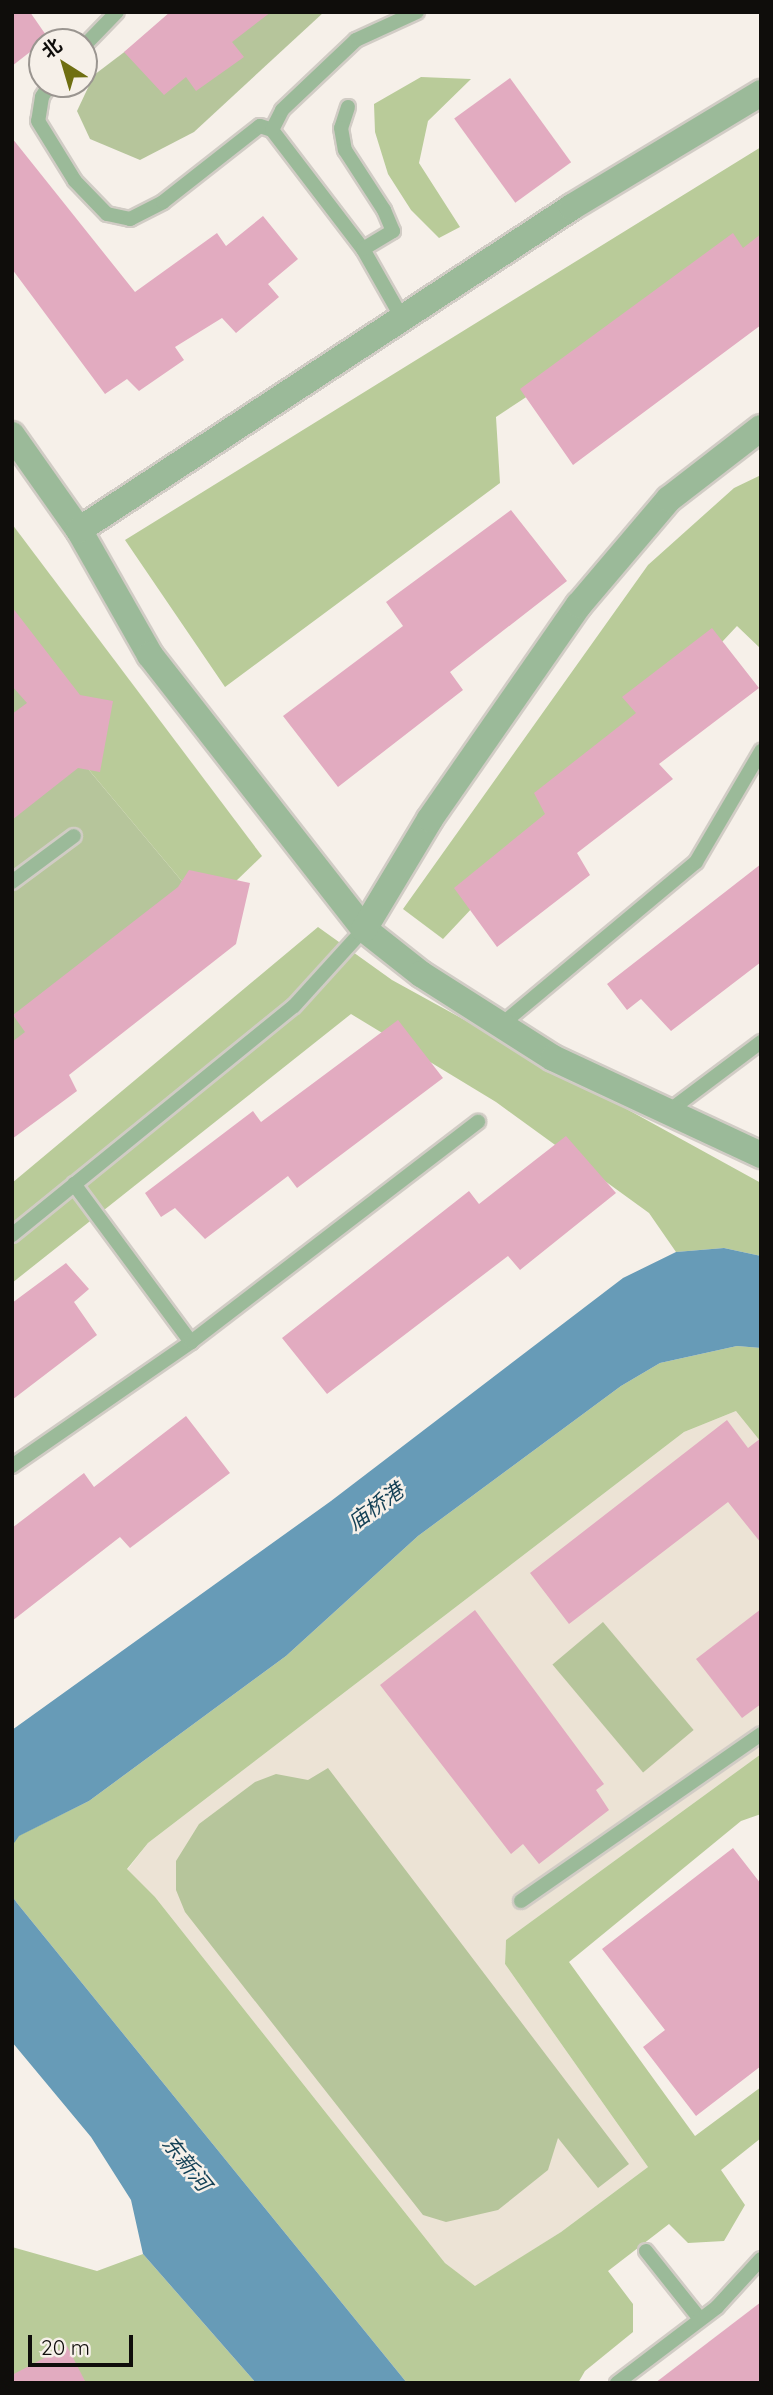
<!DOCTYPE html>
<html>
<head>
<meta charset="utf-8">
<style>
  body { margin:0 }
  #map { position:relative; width:773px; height:2395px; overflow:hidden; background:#f6f0e9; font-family:Quicksand,"Noto Sans SC",sans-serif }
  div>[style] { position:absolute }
  .built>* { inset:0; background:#ece3d5 }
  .green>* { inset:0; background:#b6c59b; transform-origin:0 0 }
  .forest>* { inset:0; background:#b9cb99 }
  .water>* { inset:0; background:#679bb7 }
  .building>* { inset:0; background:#e2abc0; transform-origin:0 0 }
  .roads { filter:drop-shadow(2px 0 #d1ccc5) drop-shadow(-2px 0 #d1ccc5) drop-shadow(0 2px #d1ccc5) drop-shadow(0 -2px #d1ccc5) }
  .service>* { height:14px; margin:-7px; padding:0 7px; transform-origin:7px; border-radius:7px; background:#9bba99 }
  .minor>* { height:26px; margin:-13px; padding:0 13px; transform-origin:13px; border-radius:13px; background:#9bba99 }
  span { translate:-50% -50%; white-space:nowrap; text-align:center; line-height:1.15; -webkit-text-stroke:5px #f6f0e9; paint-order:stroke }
  .water-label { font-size:21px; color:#154156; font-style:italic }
  .frame { position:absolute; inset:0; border:14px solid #0f0d0b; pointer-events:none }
  .north { position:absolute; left:28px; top:28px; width:70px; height:70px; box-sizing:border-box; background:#f6f0e9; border:2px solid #9a9590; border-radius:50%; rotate:323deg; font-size:19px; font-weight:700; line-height:28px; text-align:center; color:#0f0d0b }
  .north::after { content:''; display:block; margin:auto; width:24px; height:32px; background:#6f6f12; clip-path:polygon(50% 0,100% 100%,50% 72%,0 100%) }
  .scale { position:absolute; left:28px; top:2335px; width:105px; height:32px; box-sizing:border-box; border:4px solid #0f0d0b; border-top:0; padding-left:9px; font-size:21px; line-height:24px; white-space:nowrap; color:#0f0d0b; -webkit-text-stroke:5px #f6f0e9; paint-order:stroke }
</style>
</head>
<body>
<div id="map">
  <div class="built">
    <i style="clip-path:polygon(736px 1411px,761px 1415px,761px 1754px,506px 1940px,505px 1964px,648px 2167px,561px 2232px,475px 2287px,445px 2263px,155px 1897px,127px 1870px,148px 1843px,684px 1432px)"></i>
  </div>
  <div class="green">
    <i style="clip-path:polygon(177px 12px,324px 12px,194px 132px,140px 160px,90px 139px,77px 111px,94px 75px)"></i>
    <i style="clip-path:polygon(12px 678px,206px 910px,12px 1043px)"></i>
    <i style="left:603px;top:1622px;width:141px;height:66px;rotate:50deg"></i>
    <i style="clip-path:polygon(328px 1768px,629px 2164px,598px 2188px,558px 2138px,548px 2170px,498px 2210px,446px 2222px,423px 2215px,185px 1912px,176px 1890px,176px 1861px,199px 1824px,255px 1782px,276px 1774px,308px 1780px)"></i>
  </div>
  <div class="forest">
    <i style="clip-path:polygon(421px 77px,471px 79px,428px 121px,419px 163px,460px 227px,439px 238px,411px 210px,388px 174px,375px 132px,374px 104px)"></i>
    <i style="clip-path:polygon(761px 147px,761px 243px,496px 417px,500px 483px,225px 687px,125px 540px)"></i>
    <i style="clip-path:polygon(761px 475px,761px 649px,737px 626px,443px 939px,403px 909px,648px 565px,734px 488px)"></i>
    <i style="clip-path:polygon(12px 524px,262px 856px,206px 910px,12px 678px)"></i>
    <i style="clip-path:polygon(318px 927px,392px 980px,761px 1183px,761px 1256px,724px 1248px,676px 1252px,649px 1213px,496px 1102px,351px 1014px,12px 1283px,12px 1183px)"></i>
    <i style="clip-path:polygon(737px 1346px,761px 1348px,761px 1442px,736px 1411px,684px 1432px,148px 1843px,127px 1869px,155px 1897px,445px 2263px,475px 2286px,561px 2232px,648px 2167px,505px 1964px,506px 1940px,761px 1754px,761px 1814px,741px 1821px,569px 1962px,695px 2136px,761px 2087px,761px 2138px,721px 2170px,745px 2205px,724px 2241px,688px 2243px,669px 2224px,608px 2271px,633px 2304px,633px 2332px,585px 2371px,578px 2383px,407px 2383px,17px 1903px,12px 1896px,12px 1846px,18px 1836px,89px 1801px,286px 1656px,418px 1536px,621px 1386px,660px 1363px)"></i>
    <i style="clip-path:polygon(12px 2247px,97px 2271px,143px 2254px,256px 2383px,12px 2383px)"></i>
  </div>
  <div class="water">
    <i style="clip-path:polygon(724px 1248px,761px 1256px,761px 1348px,737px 1346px,660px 1363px,621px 1386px,418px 1536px,286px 1656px,89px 1801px,19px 1836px,12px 1846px,12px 1730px,331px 1501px,623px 1278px,676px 1252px)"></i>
    <i style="clip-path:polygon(12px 1896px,17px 1903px,407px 2383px,256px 2383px,143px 2254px,131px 2200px,91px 2137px,12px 2042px)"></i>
  </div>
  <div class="building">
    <i style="clip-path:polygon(12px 12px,30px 12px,48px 38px,12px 66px)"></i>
    <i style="clip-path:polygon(170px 12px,271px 12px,232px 42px,244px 57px,196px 91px,186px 77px,164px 95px,124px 52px)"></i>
    <i style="left:510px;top:78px;width:104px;height:69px;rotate:54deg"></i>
    <i style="clip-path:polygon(12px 138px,135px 292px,217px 233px,226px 246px,263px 216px,298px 259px,268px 284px,279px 297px,236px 333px,222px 318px,175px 347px,184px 360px,139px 391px,127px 379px,105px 394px,12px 269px)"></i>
    <i style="clip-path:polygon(733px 233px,743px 248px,761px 234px,761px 325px,573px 465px,520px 389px)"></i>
    <i style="clip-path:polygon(511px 510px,567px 581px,450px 672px,463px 690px,338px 787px,283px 716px,403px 626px,386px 602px)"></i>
    <i style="clip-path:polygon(12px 607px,80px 695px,113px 701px,100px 772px,78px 768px,12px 820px,12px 714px,27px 703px,12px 686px)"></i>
    <i style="clip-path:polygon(712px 628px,759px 688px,659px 764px,673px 779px,577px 853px,590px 875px,497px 947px,454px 888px,545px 814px,534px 793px,636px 713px,622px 697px)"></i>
    <i style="clip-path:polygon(761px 864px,761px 962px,671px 1031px,641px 999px,627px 1010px,607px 984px)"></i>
    <i style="clip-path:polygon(189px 870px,250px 883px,236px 944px,69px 1075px,77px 1091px,12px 1139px,12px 1042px,25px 1032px,13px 1015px,178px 887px)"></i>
    <i style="clip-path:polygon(398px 1020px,443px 1078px,297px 1188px,288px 1176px,205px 1239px,175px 1208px,161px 1217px,145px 1193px,253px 1111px,261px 1122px)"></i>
    <i style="clip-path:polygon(566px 1136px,616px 1193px,520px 1270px,508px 1256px,327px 1394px,282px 1338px,469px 1191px,479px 1204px)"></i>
    <i style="clip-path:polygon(66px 1263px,89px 1289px,74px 1302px,97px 1335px,12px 1400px,12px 1303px)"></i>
    <i style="clip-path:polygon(186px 1416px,230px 1473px,130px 1548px,120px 1537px,12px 1621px,12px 1528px,84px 1473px,94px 1487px)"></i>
    <i style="clip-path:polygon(727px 1420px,748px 1448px,761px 1438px,761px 1543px,728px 1502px,569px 1624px,530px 1573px)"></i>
    <i style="clip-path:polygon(761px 1609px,761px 1704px,742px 1718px,696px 1659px)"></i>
    <i style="clip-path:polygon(475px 1610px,604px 1784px,596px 1790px,609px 1810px,539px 1864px,523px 1844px,511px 1854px,380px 1685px)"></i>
    <i style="clip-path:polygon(733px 1848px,761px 1884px,761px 2066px,696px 2116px,643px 2047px,665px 2030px,602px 1949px)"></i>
    <i style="clip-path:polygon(761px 2302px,761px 2383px,655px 2383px)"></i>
    <i style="clip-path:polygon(67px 2346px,86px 2383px,12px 2383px,12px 2375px)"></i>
  </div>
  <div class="roads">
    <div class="service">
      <i style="left:84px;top:46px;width:47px;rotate:-45.9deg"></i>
      <i style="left:50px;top:84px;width:15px;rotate:122deg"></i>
      <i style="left:42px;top:97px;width:24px;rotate:99deg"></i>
      <i style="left:38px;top:121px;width:70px;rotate:58.3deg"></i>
      <i style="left:75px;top:181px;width:46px;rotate:45.9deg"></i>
      <i style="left:107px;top:214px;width:24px;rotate:12deg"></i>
      <i style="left:130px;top:219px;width:37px;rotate:-27deg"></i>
      <i style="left:163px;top:202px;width:123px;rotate:-38.1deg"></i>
      <i style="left:260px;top:126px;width:13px;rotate:18deg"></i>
      <i style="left:272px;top:130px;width:150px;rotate:52.6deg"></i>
      <i style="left:363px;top:249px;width:79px;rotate:60.5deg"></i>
      <i style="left:348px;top:107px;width:22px;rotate:108deg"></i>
      <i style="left:341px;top:128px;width:22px;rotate:80deg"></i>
      <i style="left:345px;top:150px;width:72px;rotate:57deg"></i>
      <i style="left:384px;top:210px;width:23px;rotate:67deg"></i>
      <i style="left:393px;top:231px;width:35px;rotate:149deg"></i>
      <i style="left:272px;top:130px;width:22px;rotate:-63deg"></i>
      <i style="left:282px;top:110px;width:102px;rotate:-43.4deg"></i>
      <i style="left:356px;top:40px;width:67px;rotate:-24.7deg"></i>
      <i style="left:12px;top:882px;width:77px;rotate:-36.6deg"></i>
      <i style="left:501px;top:1025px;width:254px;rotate:-39.9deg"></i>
      <i style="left:696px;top:862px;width:129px;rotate:-59.6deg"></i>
      <i style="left:669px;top:1111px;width:115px;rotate:-36.9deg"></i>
      <i style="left:74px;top:1184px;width:197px;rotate:53.5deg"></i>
      <i style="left:12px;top:1235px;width:363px;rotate:-39.1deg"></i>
      <i style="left:294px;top:1006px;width:104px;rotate:-47.7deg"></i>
      <i style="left:12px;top:1466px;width:218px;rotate:-34.7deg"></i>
      <i style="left:191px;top:1342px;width:362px;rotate:-37.5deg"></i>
      <i style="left:521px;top:1901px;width:292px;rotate:-34.8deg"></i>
      <i style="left:646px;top:2251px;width:87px;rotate:51.5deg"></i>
      <i style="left:617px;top:2383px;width:126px;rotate:-37.2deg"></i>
      <i style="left:717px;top:2307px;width:65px;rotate:-47.5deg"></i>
    </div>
    <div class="minor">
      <i style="left:12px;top:435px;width:116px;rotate:54.8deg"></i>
      <i style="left:79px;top:530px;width:144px;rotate:60.4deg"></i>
      <i style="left:150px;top:655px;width:348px;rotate:52deg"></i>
      <i style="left:364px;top:929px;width:73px;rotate:38.3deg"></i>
      <i style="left:421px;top:974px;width:156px;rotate:32.5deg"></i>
      <i style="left:553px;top:1058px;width:230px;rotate:25deg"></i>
      <i style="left:79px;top:530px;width:589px;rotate:-33.23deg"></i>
      <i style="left:572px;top:207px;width:221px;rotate:-31.1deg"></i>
      <i style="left:364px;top:929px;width:128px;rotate:-59deg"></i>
      <i style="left:430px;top:819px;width:261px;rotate:-55.2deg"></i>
      <i style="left:579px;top:605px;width:139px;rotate:-49.7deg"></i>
      <i style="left:669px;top:499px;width:116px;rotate:-37.7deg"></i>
    </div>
  </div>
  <div class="water-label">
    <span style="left:375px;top:1506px;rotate:-36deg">庙桥港</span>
    <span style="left:187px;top:2163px;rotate:51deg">东新河</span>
  </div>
  <div class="frame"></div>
  <div class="north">北</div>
  <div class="scale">20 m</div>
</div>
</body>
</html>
